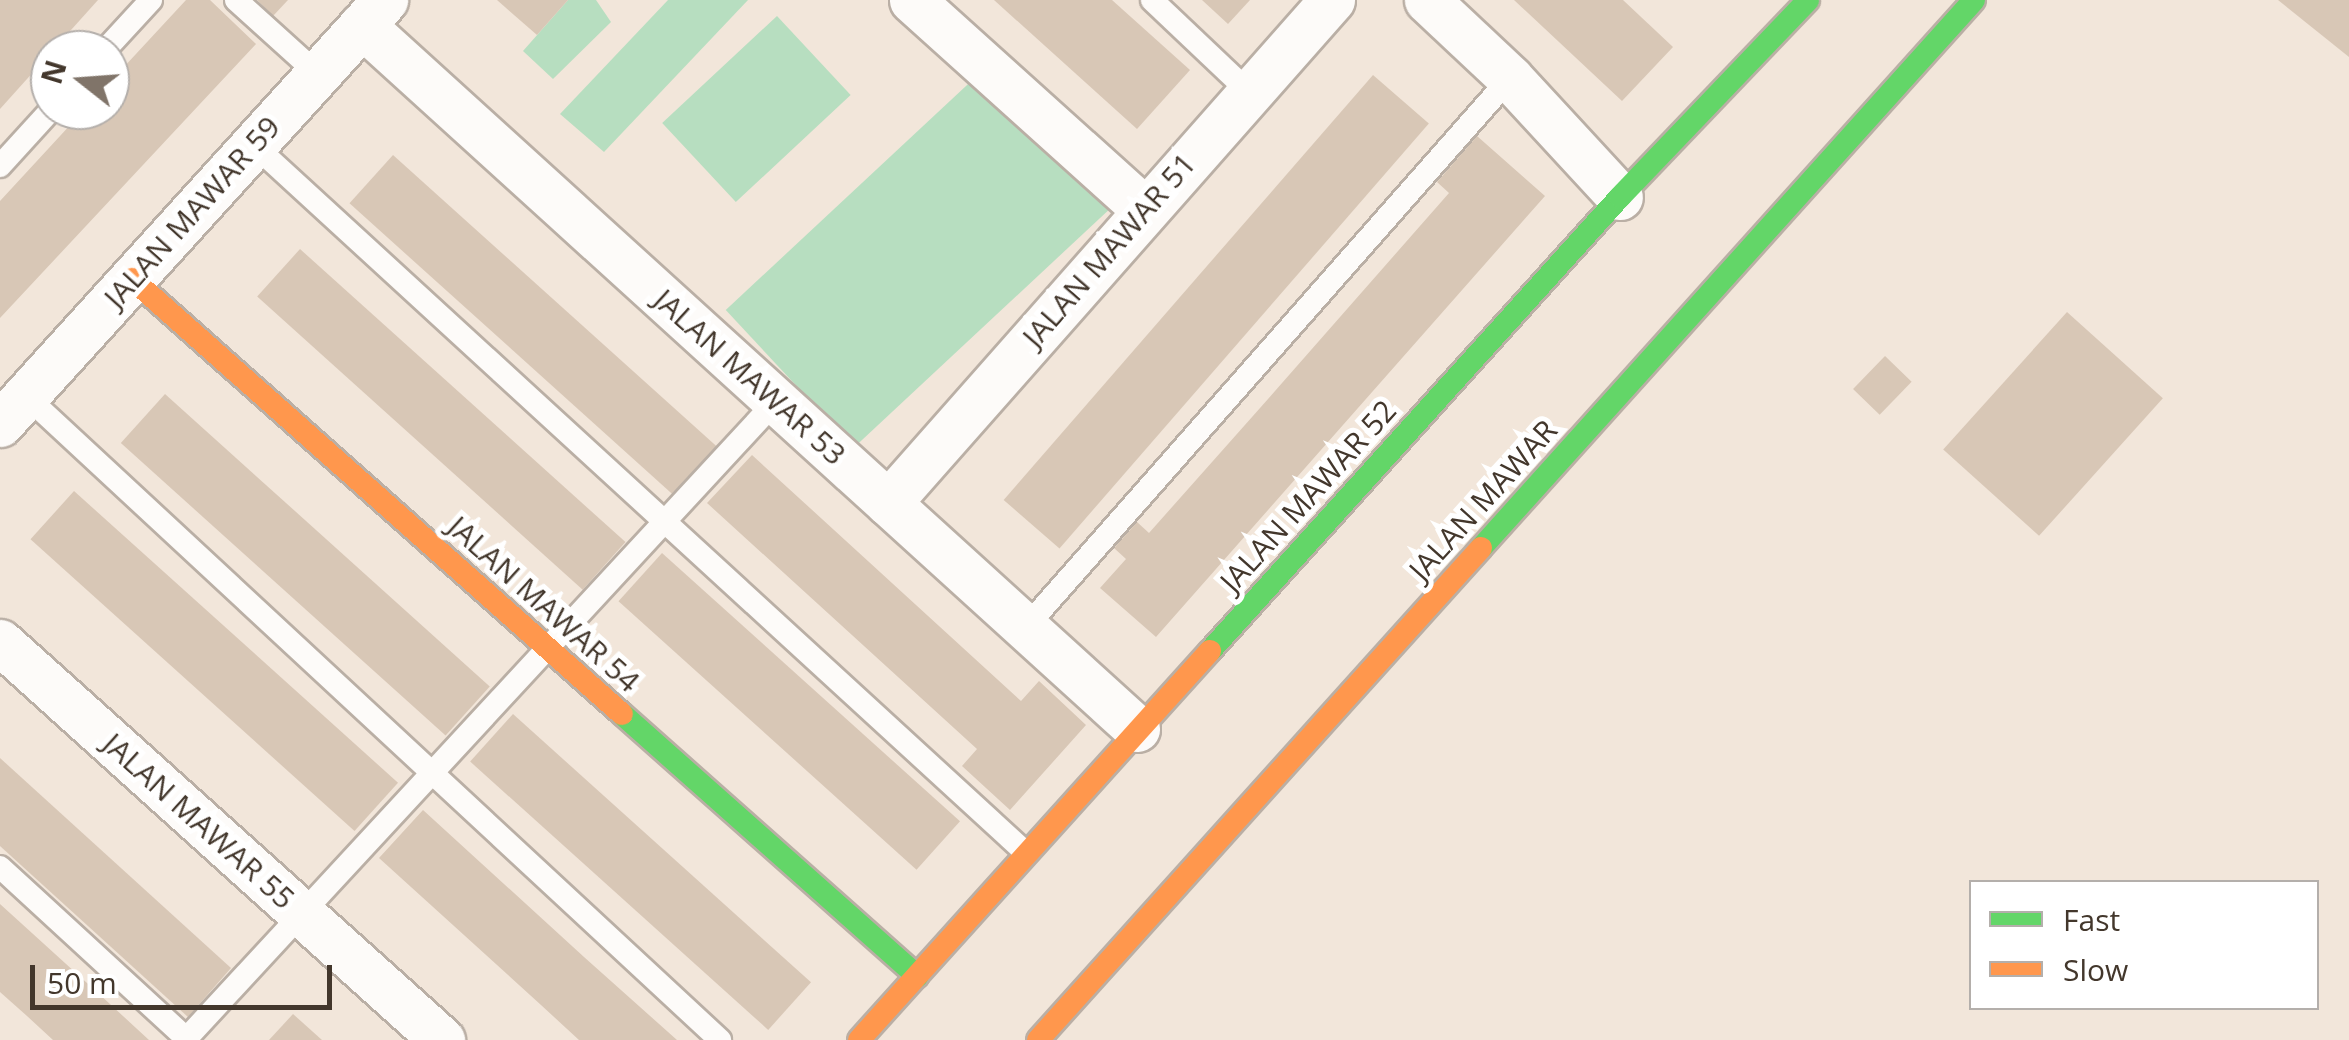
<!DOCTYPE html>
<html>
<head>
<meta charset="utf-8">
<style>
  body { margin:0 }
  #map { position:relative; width:2349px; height:1040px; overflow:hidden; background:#f2e6da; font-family:"Open Sans",sans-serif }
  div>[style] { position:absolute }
  .green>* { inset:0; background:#b7dec0; transform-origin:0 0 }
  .building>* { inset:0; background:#d8c7b6; transform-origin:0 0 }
  .roads { filter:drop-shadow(2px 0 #baafa5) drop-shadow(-2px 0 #baafa5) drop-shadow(0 2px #baafa5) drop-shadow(0 -2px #baafa5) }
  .lane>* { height:22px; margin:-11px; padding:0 11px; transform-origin:11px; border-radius:11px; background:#fdfbf9 }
  .street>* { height:45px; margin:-22.5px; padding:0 22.5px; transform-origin:22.5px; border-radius:22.5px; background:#fdfbf9 }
  .fast>* { height:22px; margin:-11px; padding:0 11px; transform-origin:11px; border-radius:11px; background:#63d668 }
  .slow>* { height:22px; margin:-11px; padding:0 11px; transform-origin:11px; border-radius:11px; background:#ff974d }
  span { translate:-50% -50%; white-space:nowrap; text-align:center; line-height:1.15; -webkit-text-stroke:10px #fff; paint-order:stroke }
  .street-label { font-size:30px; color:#43372c }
  .legend { position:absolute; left:1969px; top:880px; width:350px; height:130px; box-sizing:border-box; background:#fff; border:2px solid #b4afab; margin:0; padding:12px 18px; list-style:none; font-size:30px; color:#43372c }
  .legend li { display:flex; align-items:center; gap:20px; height:50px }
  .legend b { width:50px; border:2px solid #b4afab }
  .north { position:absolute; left:30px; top:30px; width:100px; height:100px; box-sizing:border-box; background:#fff; border:2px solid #b4afab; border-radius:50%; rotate:287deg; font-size:28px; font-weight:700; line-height:40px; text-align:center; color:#43372c }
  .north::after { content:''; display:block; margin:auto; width:35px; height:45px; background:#807469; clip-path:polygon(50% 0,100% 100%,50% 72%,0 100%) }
  .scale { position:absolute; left:30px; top:965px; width:302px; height:45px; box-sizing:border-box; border:5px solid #43372c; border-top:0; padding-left:12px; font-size:30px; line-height:35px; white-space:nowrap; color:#43372c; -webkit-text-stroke:8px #fff; paint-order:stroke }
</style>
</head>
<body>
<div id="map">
  <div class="green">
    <i style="clip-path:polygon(568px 0,596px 0,611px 22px,553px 79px,523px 51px)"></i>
    <i style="clip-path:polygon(668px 0,748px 0,604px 152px,560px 114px)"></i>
    <i style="left:777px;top:16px;width:108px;height:157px;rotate:47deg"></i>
    <i style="left:981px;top:72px;width:188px;height:349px;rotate:47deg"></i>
  </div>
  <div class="building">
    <i style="clip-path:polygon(0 0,98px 0,0 109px)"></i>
    <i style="clip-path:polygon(186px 0,210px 0,256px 44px,0 318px,0 201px,84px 110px,110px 110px,110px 82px)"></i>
    <i style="clip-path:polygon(257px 0,288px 0,273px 16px)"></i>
    <i style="clip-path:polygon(497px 0,568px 0,537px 35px)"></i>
    <i style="clip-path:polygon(994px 0,1112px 0,1190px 70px,1137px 129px)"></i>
    <i style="clip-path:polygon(1202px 0,1250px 0,1228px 24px)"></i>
    <i style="clip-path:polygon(1514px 0,1623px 0,1673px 47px,1622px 101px)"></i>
    <i style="clip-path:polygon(2278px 0,2349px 0,2349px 57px)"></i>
    <i style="left:1373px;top:75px;width:74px;height:563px;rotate:41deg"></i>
    <i style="clip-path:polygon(1477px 136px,1545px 196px,1156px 637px,1100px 588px,1126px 559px,1114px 548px,1137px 522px,1149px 533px,1275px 391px,1449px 193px,1437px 182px)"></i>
    <i style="left:393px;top:155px;width:438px;height:65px;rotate:42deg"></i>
    <i style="left:300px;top:249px;width:438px;height:64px;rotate:42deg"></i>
    <i style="left:2067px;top:312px;width:129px;height:185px;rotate:42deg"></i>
    <i style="left:1885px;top:356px;width:37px;height:46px;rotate:44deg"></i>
    <i style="left:165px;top:394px;width:437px;height:66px;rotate:42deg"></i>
    <i style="clip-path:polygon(752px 455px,1021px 701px,1039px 681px,1086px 725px,1010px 810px,962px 766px,977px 749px,707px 503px)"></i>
    <i style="left:74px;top:491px;width:436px;height:65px;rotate:42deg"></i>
    <i style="left:662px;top:553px;width:401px;height:65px;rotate:42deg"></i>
    <i style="left:513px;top:714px;width:401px;height:64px;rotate:42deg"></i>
    <i style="clip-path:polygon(0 758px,231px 968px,188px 1017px,0 846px)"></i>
    <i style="clip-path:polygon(423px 810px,584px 957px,677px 1040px,579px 1040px,541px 1005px,379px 858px)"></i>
    <i style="clip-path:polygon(0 904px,98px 993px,149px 1040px,53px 1040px,27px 1016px,0 992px)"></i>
    <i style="clip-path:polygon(293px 1014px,322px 1040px,269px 1040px)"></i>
  </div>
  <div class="roads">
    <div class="lane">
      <i style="left:236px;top:0;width:110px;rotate:42.1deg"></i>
      <i style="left:1152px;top:0;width:134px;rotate:43.5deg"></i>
      <i style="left:105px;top:50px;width:68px;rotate:-47.4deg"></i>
      <i style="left:254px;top:145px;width:1047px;rotate:42.52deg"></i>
      <i style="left:0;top:166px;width:76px;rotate:-47.7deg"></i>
      <i style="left:26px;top:396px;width:947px;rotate:42.86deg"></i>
      <i style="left:1026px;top:627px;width:732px;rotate:-48.6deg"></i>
      <i style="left:0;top:867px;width:255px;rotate:42.6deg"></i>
      <i style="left:185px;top:1040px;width:870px;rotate:-47.23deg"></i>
    </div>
    <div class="street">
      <i style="left:912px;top:0;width:312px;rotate:42deg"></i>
      <i style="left:1427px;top:0;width:114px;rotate:43.2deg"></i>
      <i style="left:1510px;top:78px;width:162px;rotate:47.3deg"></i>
      <i style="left:362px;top:25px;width:1047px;rotate:42.25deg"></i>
      <i style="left:0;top:424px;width:573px;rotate:-47.76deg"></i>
      <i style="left:888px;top:503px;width:671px;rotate:-48.57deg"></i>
      <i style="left:0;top:642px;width:595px;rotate:42deg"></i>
    </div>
    <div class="fast">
      <i style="left:1481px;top:548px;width:737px;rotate:-48.02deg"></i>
      <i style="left:1210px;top:651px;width:612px;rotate:-47.92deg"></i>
      <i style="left:1620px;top:197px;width:272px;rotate:-46.3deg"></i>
      <i style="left:622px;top:714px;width:395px;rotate:41.6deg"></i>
    </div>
    <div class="slow">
      <i style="left:132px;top:279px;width:655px;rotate:41.6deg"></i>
      <i style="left:859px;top:1040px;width:524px;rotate:-47.94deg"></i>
      <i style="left:1038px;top:1040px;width:662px;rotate:-48deg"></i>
    </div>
  </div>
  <div class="street-label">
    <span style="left:192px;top:212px;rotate:-48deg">JALAN MAWAR 59</span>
    <span style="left:1109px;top:250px;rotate:-49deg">JALAN MAWAR 51</span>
    <span style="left:750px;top:377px;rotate:42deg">JALAN MAWAR 53</span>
    <span style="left:1308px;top:496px;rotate:-48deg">JALAN MAWAR 52</span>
    <span style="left:1483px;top:500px;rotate:-48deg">JALAN MAWAR</span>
    <span style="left:544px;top:604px;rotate:42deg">JALAN MAWAR 54</span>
    <span style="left:199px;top:821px;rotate:42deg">JALAN MAWAR 55</span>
  </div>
  <ul class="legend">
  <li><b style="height:12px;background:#63d668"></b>Fast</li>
  <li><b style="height:12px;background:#ff974d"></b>Slow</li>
  </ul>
  <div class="north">N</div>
  <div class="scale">50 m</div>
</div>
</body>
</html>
